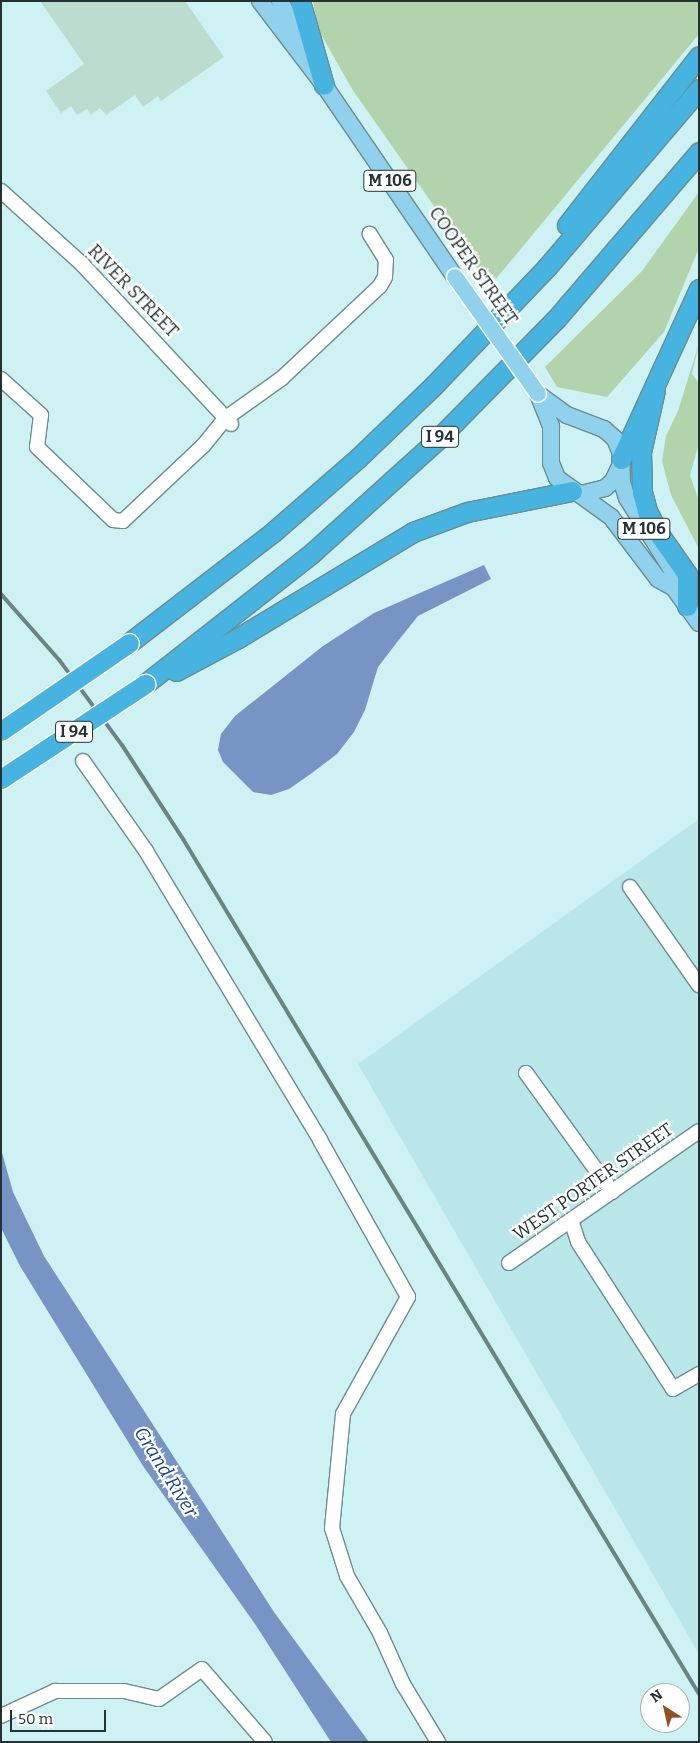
<!DOCTYPE html>
<html>
<head>
<meta charset="utf-8">
<style>
  body { margin:0 }
  #map { position:relative; width:700px; height:1743px; overflow:hidden; background:#cef2f3; font-family:Bitter,serif }
  div>[style] { position:absolute }
  .built>* { inset:0; background:#b9e7e9 }
  .green>* { inset:0; background:#b2d3ab }
  .water>* { inset:0; background:#7694c4 }
  .building>* { inset:0; background:#bcdcd0 }
  .roads { filter:drop-shadow(1px 0 #6c8d8f) drop-shadow(-1px 0 #6c8d8f) drop-shadow(0 1px #6c8d8f) drop-shadow(0 -1px #6c8d8f) }
  .minor>* { height:14px; margin:-7px; padding:0 7px; transform-origin:7px; border-radius:7px; background:#fff }
  .major>* { height:16px; margin:-8px; padding:0 8px; transform-origin:8px; border-radius:8px; background:#90d1ed }
  .highway>* { height:19px; margin:-9.5px; padding:0 9.5px; transform-origin:9.5px; border-radius:9.5px; background:#46b3e1 }
  .rail>* { height:4px; margin:-2px; padding:0 2px; transform-origin:2px; border-radius:2px; background:#6c8384 }
  .bridges { filter:drop-shadow(1px 0 #fff) drop-shadow(-1px 0 #fff) drop-shadow(0 1px #fff) drop-shadow(0 -1px #fff) }
  .major-bridge>* { height:16px; margin:-8px; padding:0 8px; transform-origin:8px; border-radius:8px; background:#90d1ed }
  .highway-bridge>* { height:19px; margin:-9.5px; padding:0 9.5px; transform-origin:9.5px; border-radius:9.5px; background:#46b3e1 }
  span { translate:-50% -50%; white-space:nowrap; text-align:center; line-height:1.15; -webkit-text-stroke:4.5px #fff; paint-order:stroke }
  .shield-label span { padding:1px 4px; background:#fff; border:1px solid; border-radius:4px; -webkit-text-stroke-width:0 }
  .shield-label { font-size:16px; color:#253233; font-weight:700 }
  .street-label { font-size:18px; color:#253233 }
  .water-label { font-size:19px; color:#1d427e; font-style:italic }
  .frame { position:absolute; inset:0; border:2px solid #253233; pointer-events:none }
  .north { position:absolute; left:640px; top:1683px; width:50px; height:50px; box-sizing:border-box; background:#fff; border:1px solid #a8adad; border-radius:50%; rotate:325deg; font-size:14px; font-weight:700; line-height:20px; text-align:center; color:#253233 }
  .north::after { content:''; display:block; margin:auto; width:18px; height:22px; background:#945023; clip-path:polygon(50% 0,100% 100%,50% 72%,0 100%) }
  .scale { position:absolute; left:10px; top:1710px; width:96px; height:22px; box-sizing:border-box; border:2px solid #253233; border-top:0; padding-left:6px; font-size:15px; line-height:18px; white-space:nowrap; color:#253233; -webkit-text-stroke:4px #fff; paint-order:stroke }
</style>
</head>
<body>
<div id="map">
  <div class="built">
    <i style="clip-path:polygon(699px 819px,699px 1654px,358px 1064px)"></i>
  </div>
  <div class="green">
    <i style="clip-path:polygon(313px 1px,699px 1px,699px 34px,490px 286px,352px 89px,318px 29px)"></i>
    <i style="clip-path:polygon(699px 192px,699px 248px,664px 332px,607px 397px,557px 387px,545px 367px,642px 271px)"></i>
    <i style="clip-path:polygon(699px 343px,692px 374px,699px 383px,699px 443px,690px 475px,699px 501px,699px 549px,671px 495px,662px 461px,666px 436px,678px 411px)"></i>
  </div>
  <div class="water">
    <i style="clip-path:polygon(484px 565px,491px 579px,418px 616px,398px 641px,378px 667px,365px 710px,354px 732px,337px 754px,312px 773px,289px 789px,271px 795px,253px 792px,223px 762px,218px 750px,221px 734px,235px 716px,323px 646px,374px 613px)"></i>
    <i style="clip-path:polygon(1px 1149px,13px 1192px,44px 1256px,274px 1612px,369px 1742px,331px 1742px,255px 1624px,143px 1466px,20px 1266px,1px 1228px)"></i>
  </div>
  <div class="building">
    <i style="clip-path:polygon(40px 1px,185px 1px,224px 57px,161px 101px,158px 96px,143px 107px,135px 95px,106px 115px,100px 108px,91px 115px,87px 109px,77px 115px,71px 106px,61px 113px,46px 91px,84px 64px)"></i>
  </div>
  <div class="roads">
    <div class="minor">
      <i style="left:1px;top:191px;width:108px;rotate:42deg"></i>
      <i style="left:81px;top:263px;width:220px;rotate:47deg"></i>
      <i style="left:1px;top:379px;width:54px;rotate:42deg"></i>
      <i style="left:41px;top:415px;width:32px;rotate:97deg"></i>
      <i style="left:37px;top:447px;width:105px;rotate:43.8deg"></i>
      <i style="left:113px;top:520px;width:10px;rotate:6deg"></i>
      <i style="left:123px;top:521px;width:110px;rotate:-43.2deg"></i>
      <i style="left:203px;top:446px;width:36px;rotate:-51deg"></i>
      <i style="left:226px;top:418px;width:69px;rotate:-35.5deg"></i>
      <i style="left:282px;top:378px;width:134px;rotate:-43.2deg"></i>
      <i style="left:380px;top:286px;width:10px;rotate:-61deg"></i>
      <i style="left:385px;top:277px;width:17px;rotate:-87deg"></i>
      <i style="left:386px;top:260px;width:31px;rotate:-122deg"></i>
      <i style="left:83px;top:761px;width:110px;rotate:55deg"></i>
      <i style="left:146px;top:851px;width:337px;rotate:58.9deg"></i>
      <i style="left:320px;top:1140px;width:180px;rotate:60.7deg"></i>
      <i style="left:408px;top:1297px;width:134px;rotate:119.1deg"></i>
      <i style="left:343px;top:1414px;width:115px;rotate:95.5deg"></i>
      <i style="left:332px;top:1528px;width:50px;rotate:72.6deg"></i>
      <i style="left:347px;top:1576px;width:66px;rotate:59.9deg"></i>
      <i style="left:380px;top:1633px;width:56px;rotate:65.7deg"></i>
      <i style="left:403px;top:1684px;width:68px;rotate:58.9deg"></i>
      <i style="left:630px;top:887px;width:120px;rotate:54.9deg"></i>
      <i style="left:526px;top:1073px;width:147px;rotate:54.1deg"></i>
      <i style="left:571px;top:1220px;width:23px;rotate:72deg"></i>
      <i style="left:578px;top:1242px;width:175px;rotate:57.1deg"></i>
      <i style="left:673px;top:1389px;width:30px;rotate:-30deg"></i>
      <i style="left:509px;top:1263px;width:231px;rotate:-34.8deg"></i>
      <i style="left:1px;top:1716px;width:60px;rotate:-24.8deg"></i>
      <i style="left:55px;top:1691px;width:69px"></i>
      <i style="left:124px;top:1691px;width:36px;rotate:13deg"></i>
      <i style="left:159px;top:1699px;width:52px;rotate:-34.9deg"></i>
      <i style="left:202px;top:1669px;width:96px;rotate:49.2deg"></i>
    </div>
    <div class="major">
      <i style="left:260px;top:1px;width:106px;rotate:52.7deg"></i>
      <i style="left:324px;top:85px;width:232px;rotate:55.7deg"></i>
      <i style="left:280px;top:1px;width:45px;rotate:62.3deg"></i>
      <i style="left:538px;top:394px;width:35px;rotate:68deg"></i>
      <i style="left:551px;top:426px;width:37px;rotate:90deg"></i>
      <i style="left:551px;top:463px;width:16px;rotate:68deg"></i>
      <i style="left:557px;top:478px;width:67px;rotate:35.8deg"></i>
      <i style="left:611px;top:517px;width:78px;rotate:52.8deg"></i>
      <i style="left:658px;top:579px;width:18px;rotate:29deg"></i>
      <i style="left:674px;top:588px;width:43px;rotate:54.5deg"></i>
      <i style="left:538px;top:394px;width:36px;rotate:36deg"></i>
      <i style="left:567px;top:415px;width:40px;rotate:21deg"></i>
      <i style="left:604px;top:429px;width:15px;rotate:42deg"></i>
      <i style="left:615px;top:439px;width:16px;rotate:68deg"></i>
      <i style="left:621px;top:454px;width:28px;rotate:88deg"></i>
      <i style="left:622px;top:482px;width:17px;rotate:73deg"></i>
      <i style="left:627px;top:498px;width:85px;rotate:58deg"></i>
      <i style="left:672px;top:570px;width:18px;rotate:84deg"></i>
      <i style="left:581px;top:494px;width:25px;rotate:-14deg"></i>
      <i style="left:605px;top:488px;width:11px;rotate:-41deg"></i>
      <i style="left:613px;top:481px;width:17px;rotate:-65deg"></i>
    </div>
    <div class="highway">
      <i style="left:300px;top:1px;width:87px;rotate:74.1deg"></i>
      <i style="left:567px;top:225px;width:214px;rotate:-52deg"></i>
      <i style="left:655px;top:390px;width:64px;rotate:102.7deg"></i>
      <i style="left:641px;top:452px;width:40px;rotate:88.6deg"></i>
      <i style="left:642px;top:492px;width:20px;rotate:75deg"></i>
      <i style="left:647px;top:511px;width:26px;rotate:62deg"></i>
      <i style="left:659px;top:534px;width:49px;rotate:55deg"></i>
      <i style="left:687px;top:574px;width:32px;rotate:90deg"></i>
      <i style="left:621px;top:459px;width:187px;rotate:-65.4deg"></i>
      <i style="left:129px;top:643px;width:180px;rotate:-37.6deg"></i>
      <i style="left:272px;top:533px;width:114px;rotate:-41.1deg"></i>
      <i style="left:358px;top:458px;width:105px;rotate:-43.8deg"></i>
      <i style="left:434px;top:385px;width:163px;rotate:-46.2deg"></i>
      <i style="left:547px;top:267px;width:234px;rotate:-49.5deg"></i>
      <i style="left:176px;top:671px;width:70px;rotate:-28deg"></i>
      <i style="left:238px;top:638px;width:205px;rotate:-31.2deg"></i>
      <i style="left:413px;top:532px;width:58px;rotate:-20.3deg"></i>
      <i style="left:467px;top:512px;width:107px;rotate:-11.3deg"></i>
      <i style="left:145px;top:684px;width:212px;rotate:-38.1deg"></i>
      <i style="left:312px;top:553px;width:169px;rotate:-42.1deg"></i>
      <i style="left:437px;top:440px;width:170px;rotate:-45.5deg"></i>
      <i style="left:556px;top:319px;width:220px;rotate:-49.4deg"></i>
    </div>
  </div>
  <div class="rail">
    <i style="left:1px;top:594px;width:89px;rotate:48.6deg"></i>
    <i style="left:60px;top:661px;width:104px;rotate:53.6deg"></i>
    <i style="left:122px;top:745px;width:112px;rotate:57deg"></i>
    <i style="left:183px;top:839px;width:999px;rotate:58.89deg"></i>
  </div>
  <div class="bridges">
    <div class="major-bridge">
      <i style="left:455px;top:277px;width:143px;rotate:54.6deg"></i>
    </div>
    <div class="highway-bridge">
      <i style="left:1px;top:731px;width:155px;rotate:-34.5deg"></i>
      <i style="left:1px;top:779px;width:173px;rotate:-33.4deg"></i>
    </div>
  </div>
  <div class="shield-label">
    <span style="left:390px;top:181px">M 106</span>
    <span style="left:440px;top:437px">I 94</span>
    <span style="left:644px;top:529px">M 106</span>
    <span style="left:74px;top:732px">I 94</span>
  </div>
  <div class="street-label">
    <span style="left:473px;top:266px;rotate:55deg">COOPER STREET</span>
    <span style="left:133px;top:291px;rotate:46deg">RIVER STREET</span>
    <span style="left:593px;top:1182px;rotate:-35deg">WEST PORTER STREET</span>
  </div>
  <div class="water-label">
    <span style="left:166px;top:1472px;rotate:58deg">Grand River</span>
  </div>
  <div class="frame"></div>
  <div class="north">N</div>
  <div class="scale">50 m</div>
</div>
</body>
</html>
